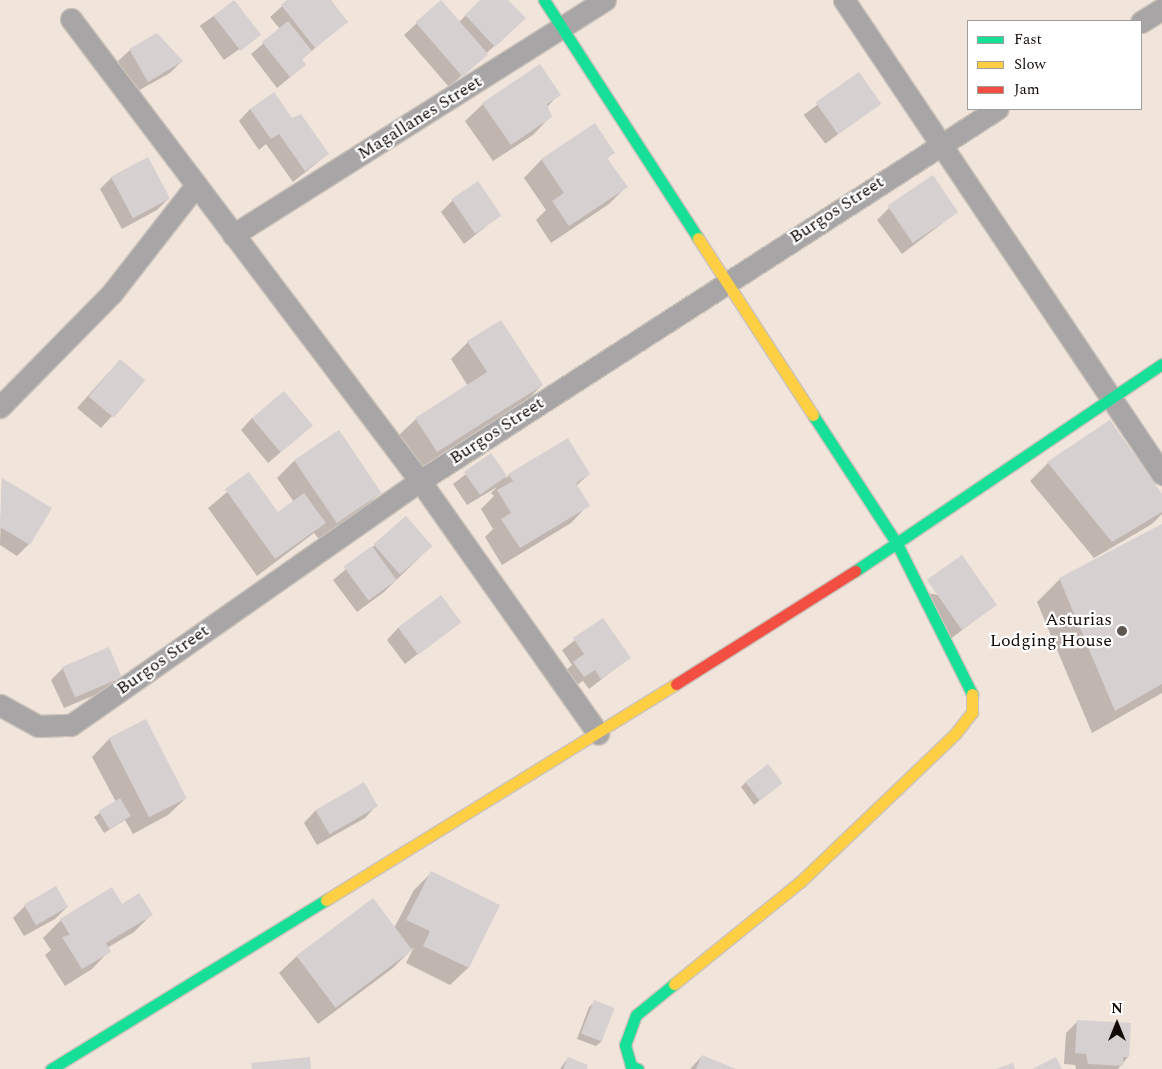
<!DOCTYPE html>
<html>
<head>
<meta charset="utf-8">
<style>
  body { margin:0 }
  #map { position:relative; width:1162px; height:1069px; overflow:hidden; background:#f0e4db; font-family:Spectral,serif }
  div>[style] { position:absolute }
  .shadow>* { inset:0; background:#0003; transform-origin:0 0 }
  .building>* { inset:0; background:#d7d0d1; transform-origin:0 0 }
  .roads { filter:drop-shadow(1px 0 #cbc2ba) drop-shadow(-1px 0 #cbc2ba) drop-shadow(0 1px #cbc2ba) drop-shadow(0 -1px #cbc2ba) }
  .street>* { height:21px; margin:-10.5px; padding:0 10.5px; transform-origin:10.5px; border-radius:10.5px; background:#a7a5a5 }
  .fast>* { height:11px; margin:-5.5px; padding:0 5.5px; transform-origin:5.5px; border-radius:5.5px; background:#16e098 }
  .slow>* { height:11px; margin:-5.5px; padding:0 5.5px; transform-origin:5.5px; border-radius:5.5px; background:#ffcf43 }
  .jam>* { height:11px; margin:-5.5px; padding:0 5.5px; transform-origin:5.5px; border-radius:5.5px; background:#f24e42 }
  .dots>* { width:14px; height:14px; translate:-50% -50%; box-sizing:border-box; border:2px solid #fff; border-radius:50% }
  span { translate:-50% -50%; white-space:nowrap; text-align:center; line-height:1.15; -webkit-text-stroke:4.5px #fff; paint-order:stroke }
  .street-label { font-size:18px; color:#110a05 }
  .poi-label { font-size:18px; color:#110a05 }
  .right { translate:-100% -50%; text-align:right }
  .legend { position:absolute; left:967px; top:20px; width:175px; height:90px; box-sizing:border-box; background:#fff; border:1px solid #a09d9b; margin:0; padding:6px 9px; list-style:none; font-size:15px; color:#110a05 }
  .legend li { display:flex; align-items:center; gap:10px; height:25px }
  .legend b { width:25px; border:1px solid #a09d9b }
  .north { position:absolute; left:1092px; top:999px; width:50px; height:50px; -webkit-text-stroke:4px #fff; paint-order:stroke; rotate:0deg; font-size:14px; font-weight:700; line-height:20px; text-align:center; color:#110a05 }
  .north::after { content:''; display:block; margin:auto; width:18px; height:22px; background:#110a05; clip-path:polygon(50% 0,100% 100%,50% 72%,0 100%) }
</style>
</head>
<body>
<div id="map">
  <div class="shadow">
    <i style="clip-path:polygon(289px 0,329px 0,346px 22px,301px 60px,305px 65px,277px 88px,251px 54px,280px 29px,270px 17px)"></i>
    <i style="clip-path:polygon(482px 0,506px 0,512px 30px,449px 87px,404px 35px,441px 1px,459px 22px)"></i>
    <i style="left:235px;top:1px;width:42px;height:43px;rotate:55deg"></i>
    <i style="clip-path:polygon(130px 50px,182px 61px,170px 73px,136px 92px,118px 61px)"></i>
    <i style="left:858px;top:74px;width:36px;height:68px;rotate:53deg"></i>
    <i style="clip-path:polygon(559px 94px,547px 107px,550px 117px,533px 135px,493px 161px,465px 121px,483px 104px)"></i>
    <i style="clip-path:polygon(250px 109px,291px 119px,328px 154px,293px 182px,266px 144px,259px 150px,239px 121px)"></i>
    <i style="clip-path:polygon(595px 125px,613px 152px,607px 159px,626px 187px,609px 204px,551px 243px,536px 220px,546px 210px,524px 178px,541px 160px)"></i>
    <i style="clip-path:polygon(147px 158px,168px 199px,157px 210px,122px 229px,100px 189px,112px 177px)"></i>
    <i style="clip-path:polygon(453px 200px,500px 215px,464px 244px,441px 212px)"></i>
    <i style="clip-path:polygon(889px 208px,957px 212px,902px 254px,877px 220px)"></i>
    <i style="clip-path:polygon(468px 342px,542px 385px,524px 403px,420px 469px,398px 436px,416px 419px,468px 386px,451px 359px)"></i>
    <i style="clip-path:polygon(109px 372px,112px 416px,101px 428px,77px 408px)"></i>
    <i style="clip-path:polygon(252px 418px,311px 426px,268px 463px,241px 430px)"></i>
    <i style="clip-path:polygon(1109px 421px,1162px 496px,1162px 514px,1152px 524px,1094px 558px,1030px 481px,1048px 463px)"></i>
    <i style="clip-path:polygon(338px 431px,380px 493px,362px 510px,319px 539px,314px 533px,257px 576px,208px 508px,249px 474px,277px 514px,294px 502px,277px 478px,295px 460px)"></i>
    <i style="clip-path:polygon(491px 455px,506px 478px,509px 475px,589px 474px,576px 486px,588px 505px,571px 523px,502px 565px,485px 537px,493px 529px,481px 509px,494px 496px,491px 493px,497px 487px,467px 505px,453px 484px)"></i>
    <i style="clip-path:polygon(2px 480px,29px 544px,17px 556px,0 545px)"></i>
    <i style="clip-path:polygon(1162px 526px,1162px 693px,1092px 733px,1037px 602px,1060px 579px)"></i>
    <i style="clip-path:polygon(375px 545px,419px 558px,384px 592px,357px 612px,333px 580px)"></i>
    <i style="clip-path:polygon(916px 591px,995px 605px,949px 640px)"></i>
    <i style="clip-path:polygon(603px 619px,629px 658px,589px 689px,583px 681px,572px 688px,562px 674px,572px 665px,562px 650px)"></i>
    <i style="clip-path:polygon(459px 621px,405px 664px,387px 640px,398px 628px)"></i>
    <i style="clip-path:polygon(63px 668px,120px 677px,109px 689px,64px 708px,51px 680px)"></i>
    <i style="clip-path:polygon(145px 720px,186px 798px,168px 815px,133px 834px,125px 820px,104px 833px,94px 817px,116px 802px,92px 757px,109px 739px)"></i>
    <i style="clip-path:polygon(746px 782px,781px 783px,754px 805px,741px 787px)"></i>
    <i style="clip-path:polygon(363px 784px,376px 806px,365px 818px,317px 845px,304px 823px,315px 811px)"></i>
    <i style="clip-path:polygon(431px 873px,498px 906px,468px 968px,450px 985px,406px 963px,414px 947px,393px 968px,318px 1024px,279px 973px,297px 956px,394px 928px,414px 890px)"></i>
    <i style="clip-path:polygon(25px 906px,67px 907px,55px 919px,24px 936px,13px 918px)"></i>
    <i style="clip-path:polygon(122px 906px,151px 915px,134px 932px,107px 948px,109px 951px,92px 969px,65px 986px,45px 955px,51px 950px,43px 938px,61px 920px)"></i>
    <i style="clip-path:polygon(595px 1002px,602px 1041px,596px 1046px,577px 1039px,589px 1007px)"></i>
    <i style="clip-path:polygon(1077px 1022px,1128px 1057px,1118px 1069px,1076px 1069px,1075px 1065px,1064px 1064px,1066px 1033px)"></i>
    <i style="clip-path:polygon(702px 1056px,733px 1069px,690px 1069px)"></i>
    <i style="clip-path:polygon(568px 1058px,585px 1069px,560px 1069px)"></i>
  </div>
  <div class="building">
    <i style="left:234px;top:0;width:44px;height:26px;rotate:52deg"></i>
    <i style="clip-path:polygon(287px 0,331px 0,348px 22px,315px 48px,281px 5px)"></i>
    <i style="left:441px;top:0;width:72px;height:34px;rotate:49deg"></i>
    <i style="clip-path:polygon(480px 0,508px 0,526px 18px,495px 47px,465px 15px)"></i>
    <i style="clip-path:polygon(288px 21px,312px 51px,302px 59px,306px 65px,290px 77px,262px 42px)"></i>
    <i style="clip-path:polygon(157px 33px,183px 61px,148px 82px,129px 49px)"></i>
    <i style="clip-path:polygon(540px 64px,561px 95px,547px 104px,552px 117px,511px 145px,482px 103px)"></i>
    <i style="left:859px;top:72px;width:39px;height:53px;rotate:55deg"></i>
    <i style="clip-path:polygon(274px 92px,292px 118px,301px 114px,329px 154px,305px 171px,279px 134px,271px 139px,250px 109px)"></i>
    <i style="clip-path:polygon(595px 123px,615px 153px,607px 158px,628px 187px,569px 226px,552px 201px,564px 193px,541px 159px)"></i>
    <i style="left:148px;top:157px;width:47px;height:42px;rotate:62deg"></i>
    <i style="left:933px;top:175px;width:45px;height:55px;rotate:56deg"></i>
    <i style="left:478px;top:181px;width:42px;height:32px;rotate:56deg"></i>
    <i style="clip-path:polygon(501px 320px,543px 385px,437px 452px,415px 418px,487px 372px,467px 341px)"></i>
    <i style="left:120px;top:359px;width:33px;height:49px;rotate:40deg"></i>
    <i style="left:284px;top:391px;width:45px;height:42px;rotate:50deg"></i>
    <i style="clip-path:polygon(1110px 420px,1162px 494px,1162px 512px,1112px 542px,1047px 462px)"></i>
    <i style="left:339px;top:430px;width:76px;height:54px;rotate:56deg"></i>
    <i style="clip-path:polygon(568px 438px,590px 474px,576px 483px,590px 506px,520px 548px,501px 519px,511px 513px,497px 490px,513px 481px,508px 474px)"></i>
    <i style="left:491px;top:453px;width:28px;height:33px;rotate:55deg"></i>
    <i style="clip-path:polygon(249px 472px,278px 512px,304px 493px,326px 523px,275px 559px,225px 489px)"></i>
    <i style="clip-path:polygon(2px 478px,52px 508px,30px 545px,0 527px)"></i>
    <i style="left:406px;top:516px;width:40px;height:43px;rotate:49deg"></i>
    <i style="clip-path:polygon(1162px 524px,1162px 684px,1115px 711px,1059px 578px)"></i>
    <i style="left:372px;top:546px;width:42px;height:35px;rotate:54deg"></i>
    <i style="left:962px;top:555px;width:61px;height:43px;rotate:55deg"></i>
    <i style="left:441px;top:595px;width:34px;height:54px;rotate:53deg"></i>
    <i style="clip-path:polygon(603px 618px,631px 658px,601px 679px,595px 670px,584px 677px,573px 662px,584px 654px,573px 638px)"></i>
    <i style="left:109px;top:647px;width:33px;height:51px;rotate:67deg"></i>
    <i style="left:146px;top:719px;width:89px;height:42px;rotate:63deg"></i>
    <i style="left:768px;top:764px;width:24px;height:29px;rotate:52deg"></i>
    <i style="left:364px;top:782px;width:28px;height:56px;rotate:60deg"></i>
    <i style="left:120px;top:798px;width:21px;height:25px;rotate:59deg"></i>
    <i style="clip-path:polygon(431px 871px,500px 905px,469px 968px,423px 946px,430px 931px,406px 920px)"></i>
    <i style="left:56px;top:886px;width:24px;height:37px;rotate:60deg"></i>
    <i style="clip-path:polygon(112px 887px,122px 904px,139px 893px,153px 915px,106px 943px,111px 952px,82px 969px,62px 937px,70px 935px,60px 919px)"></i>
    <i style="left:373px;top:898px;width:65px;height:96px;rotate:53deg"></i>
    <i style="left:594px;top:1000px;width:22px;height:36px;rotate:21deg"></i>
    <i style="clip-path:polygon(1077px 1020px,1131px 1023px,1129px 1057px,1123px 1057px,1123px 1066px,1088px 1064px,1086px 1054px,1075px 1053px)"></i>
    <i style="clip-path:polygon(702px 1055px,736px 1069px,696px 1069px)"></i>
    <i style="clip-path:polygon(310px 1057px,311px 1069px,252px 1069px,251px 1063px)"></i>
    <i style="clip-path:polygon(568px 1057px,588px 1065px,587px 1069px,563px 1069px)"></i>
    <i style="clip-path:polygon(1056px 1057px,1062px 1069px,1032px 1069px)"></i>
    <i style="clip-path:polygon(1013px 1063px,1015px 1069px,996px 1069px)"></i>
  </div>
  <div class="roads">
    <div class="street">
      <i style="left:844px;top:0;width:571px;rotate:56.14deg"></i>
      <i style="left:71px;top:19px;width:579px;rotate:52.93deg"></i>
      <i style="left:420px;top:481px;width:309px;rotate:54.8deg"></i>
      <i style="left:1141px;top:22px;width:25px;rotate:-32deg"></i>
      <i style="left:233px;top:235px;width:440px;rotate:-32.3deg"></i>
      <i style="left:0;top:407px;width:160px;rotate:-45.5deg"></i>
      <i style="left:112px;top:293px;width:137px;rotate:-52.1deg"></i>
      <i style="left:0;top:705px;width:43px;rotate:28.9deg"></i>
      <i style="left:38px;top:726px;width:33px;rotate:-2deg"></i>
      <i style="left:71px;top:725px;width:426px;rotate:-35deg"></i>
      <i style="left:420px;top:481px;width:687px;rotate:-32.81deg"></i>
    </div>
    <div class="fast">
      <i style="left:544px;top:0;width:283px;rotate:57.1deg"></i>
      <i style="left:813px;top:415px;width:154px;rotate:56.9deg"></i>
      <i style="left:897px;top:544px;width:168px;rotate:63.4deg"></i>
      <i style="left:855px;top:571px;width:370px;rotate:-34deg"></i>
      <i style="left:51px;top:1069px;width:323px;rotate:-31.6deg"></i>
      <i style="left:638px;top:1069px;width:8px;rotate:-157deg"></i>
      <i style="left:631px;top:1066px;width:22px;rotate:-106deg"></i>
      <i style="left:625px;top:1045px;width:32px;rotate:-70deg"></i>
      <i style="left:636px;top:1015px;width:49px;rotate:-39.2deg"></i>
    </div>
    <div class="slow">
      <i style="left:698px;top:238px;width:211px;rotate:57deg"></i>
      <i style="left:326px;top:900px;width:411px;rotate:-31.7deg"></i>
      <i style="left:674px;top:984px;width:162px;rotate:-39deg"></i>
      <i style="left:800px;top:882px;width:214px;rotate:-43.7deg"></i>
      <i style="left:955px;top:734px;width:28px;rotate:-52deg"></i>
      <i style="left:972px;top:712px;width:18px;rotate:-90deg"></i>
    </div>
    <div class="jam">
      <i style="left:676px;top:684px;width:212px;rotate:-32.3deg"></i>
    </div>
  </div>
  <div class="dots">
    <i style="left:1122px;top:631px;background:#5f5650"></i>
  </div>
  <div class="street-label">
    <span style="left:420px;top:118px;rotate:-32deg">Magallanes Street</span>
    <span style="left:837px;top:210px;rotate:-33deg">Burgos Street</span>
    <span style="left:497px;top:431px;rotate:-33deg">Burgos Street</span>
    <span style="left:163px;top:660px;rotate:-35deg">Burgos Street</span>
  </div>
  <div class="poi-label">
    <span class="right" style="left:1112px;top:631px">Asturias<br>Lodging House</span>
  </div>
  <ul class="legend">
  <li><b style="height:6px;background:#16e098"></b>Fast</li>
  <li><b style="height:6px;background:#ffcf43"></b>Slow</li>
  <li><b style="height:6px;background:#f24e42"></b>Jam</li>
  </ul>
  <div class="north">N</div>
</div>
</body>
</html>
